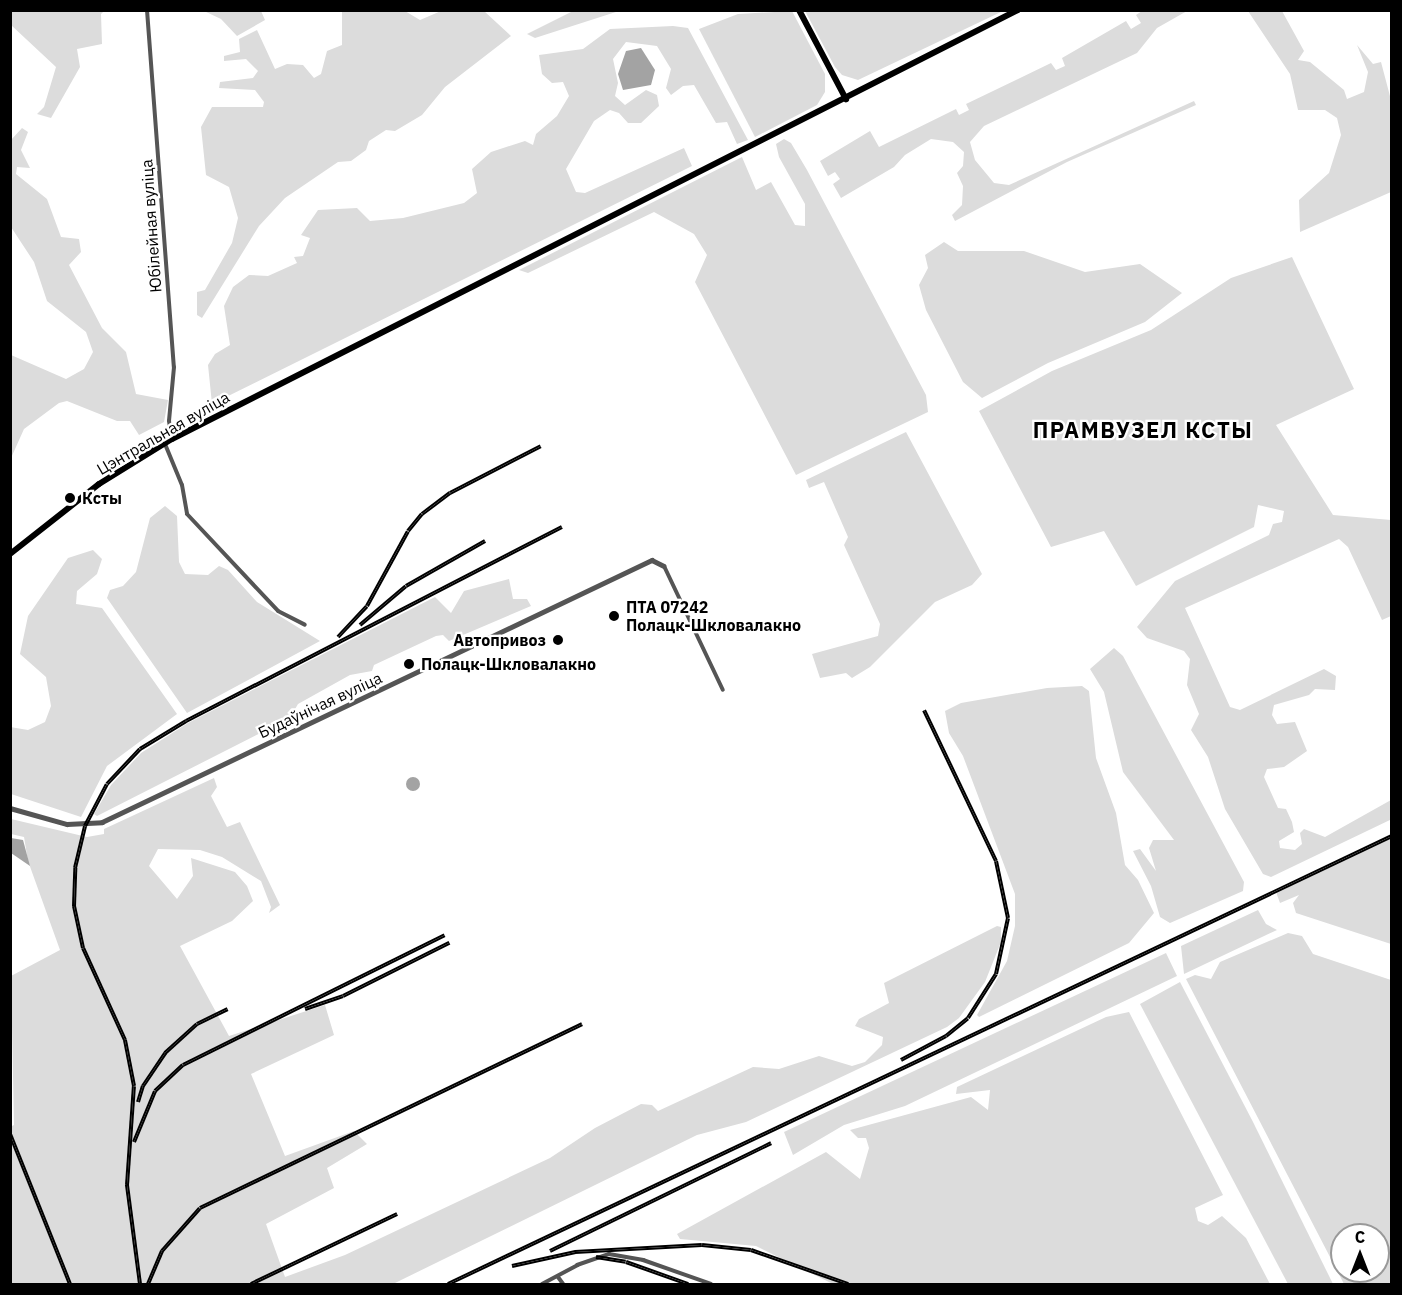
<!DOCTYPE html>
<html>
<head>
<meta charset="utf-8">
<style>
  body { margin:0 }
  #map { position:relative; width:1402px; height:1295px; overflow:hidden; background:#fff; font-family:"IBM Plex Sans",sans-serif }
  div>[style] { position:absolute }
  .green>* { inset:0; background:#dcdcdc }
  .water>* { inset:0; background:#a3a3a3 }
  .round { border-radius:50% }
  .minor>* { height:4px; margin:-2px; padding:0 2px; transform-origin:2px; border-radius:2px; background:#555 }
  .tertiary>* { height:4.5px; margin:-2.25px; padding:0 2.25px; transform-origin:2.25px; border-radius:2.25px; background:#555 }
  .primary>* { height:6px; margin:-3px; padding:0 3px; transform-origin:3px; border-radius:3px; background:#000 }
  .rail>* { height:4px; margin-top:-2px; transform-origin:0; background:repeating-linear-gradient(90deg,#fff 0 4.5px,#000 0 9px); box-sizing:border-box; border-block:2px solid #000 }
  .dots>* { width:16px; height:16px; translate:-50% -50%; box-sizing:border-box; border:3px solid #fff; border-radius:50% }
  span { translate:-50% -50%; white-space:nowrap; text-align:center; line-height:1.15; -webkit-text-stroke:4.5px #fff; paint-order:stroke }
  .street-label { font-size:16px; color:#000 }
  .poi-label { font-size:16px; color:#000; font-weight:700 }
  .left { translate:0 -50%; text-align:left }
  .right { translate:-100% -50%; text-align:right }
  .district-label { font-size:22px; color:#000; font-weight:700; letter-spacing:1.5px }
  .frame { position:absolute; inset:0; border:12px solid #000; pointer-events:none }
  .north { position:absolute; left:1330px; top:1223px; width:60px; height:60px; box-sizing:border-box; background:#fff; border:2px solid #999; border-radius:50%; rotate:0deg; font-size:16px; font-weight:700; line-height:24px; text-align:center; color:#000 }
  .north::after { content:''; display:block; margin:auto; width:21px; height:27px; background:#000; clip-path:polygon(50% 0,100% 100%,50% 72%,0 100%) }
</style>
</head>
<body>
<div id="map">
  <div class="green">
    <i style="clip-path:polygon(10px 11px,104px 11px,101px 14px,102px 44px,77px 49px,80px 67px,51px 118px,37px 114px,44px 107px,56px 67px,11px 25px)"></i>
    <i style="clip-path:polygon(204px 11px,261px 11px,265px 20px,237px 36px,221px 19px)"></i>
    <i style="clip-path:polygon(342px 11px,405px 11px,420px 20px,441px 11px,484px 11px,511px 36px,445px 87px,422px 115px,395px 131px,386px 130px,369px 141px,366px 150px,351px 161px,338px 162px,285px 198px,259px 226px,202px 318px,197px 315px,197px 292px,205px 290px,232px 243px,238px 218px,229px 187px,206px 175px,201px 127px,212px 107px,263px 107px,264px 102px,255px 90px,219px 88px,220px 82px,253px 78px,258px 71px,246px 59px,224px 61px,224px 56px,240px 52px,239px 39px,257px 30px,275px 69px,287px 64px,303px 65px,314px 78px,321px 74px,327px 51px,342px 45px)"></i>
    <i style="clip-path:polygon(573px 11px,619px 11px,535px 38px,527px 34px)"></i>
    <i style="clip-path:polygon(792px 11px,825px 74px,825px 92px,817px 105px,755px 137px,699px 29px,738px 14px)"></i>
    <i style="clip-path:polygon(805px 11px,1003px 11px,858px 80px,842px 75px,835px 67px)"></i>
    <i style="clip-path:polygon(1142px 11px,1187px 11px,1157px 28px,1137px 53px,984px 126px,970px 142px,975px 160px,994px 183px,1009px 185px,1194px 101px,1196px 105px,1067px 162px,955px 221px,952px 215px,962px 205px,963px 186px,957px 173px,963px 166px,964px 152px,953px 142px,931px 139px,905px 155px,894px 167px,841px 198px,833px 184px,840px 179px,835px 172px,828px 176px,820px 161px,870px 131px,879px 147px,956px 109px,959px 115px,969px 110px,966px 104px,1051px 63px,1056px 70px,1065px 66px,1062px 58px,1126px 21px,1131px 29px,1141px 23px,1136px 15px)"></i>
    <i style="clip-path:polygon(1248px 11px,1282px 11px,1304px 51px,1298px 60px,1310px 62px,1344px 90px,1347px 99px,1364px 92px,1368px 72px,1357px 45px,1373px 64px,1381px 62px,1391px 100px,1391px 192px,1300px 232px,1299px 200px,1329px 173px,1341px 135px,1337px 118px,1325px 110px,1298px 110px,1290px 74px)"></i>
    <i style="clip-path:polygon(673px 26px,688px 28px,748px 140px,737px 144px,727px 122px,716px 123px,694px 85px,683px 86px,671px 95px,666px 88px,671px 69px,657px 46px,626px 42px,613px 59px,618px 83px,615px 96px,625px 105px,646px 90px,657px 95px,659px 106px,641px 123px,628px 123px,619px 113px,610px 110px,594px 121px,566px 169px,576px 192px,585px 193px,684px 148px,692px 166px,212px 404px,208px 365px,215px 354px,230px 345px,224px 306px,233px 287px,249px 275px,268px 276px,297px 263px,294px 257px,303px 256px,310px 238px,301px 235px,318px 210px,357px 208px,370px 221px,403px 218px,464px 203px,477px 193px,472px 169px,491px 152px,525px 141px,533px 145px,536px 134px,557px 116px,569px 96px,563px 82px,552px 83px,542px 74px,539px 55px,583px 49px,610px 29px)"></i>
    <i style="clip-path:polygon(22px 128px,28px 132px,21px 150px,30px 168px,17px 167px,16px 174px,47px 199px,61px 237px,79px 239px,81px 252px,69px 265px,102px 328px,126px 352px,136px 394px,168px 400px,164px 422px,139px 435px,130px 421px,117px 421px,67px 401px,59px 403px,24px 429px,11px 458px,11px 355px,66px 379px,84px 369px,93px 352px,86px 332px,47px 301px,34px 262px,11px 227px,11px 140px)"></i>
    <i style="clip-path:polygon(784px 139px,791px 143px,807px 170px,926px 395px,928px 412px,796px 475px,695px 282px,707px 255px,694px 234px,654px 212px,528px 273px,519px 270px,742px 157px,756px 190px,771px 182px,795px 225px,805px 226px,805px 204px,779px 157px,776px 144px)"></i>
    <i style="clip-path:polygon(944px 242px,958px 251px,1024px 251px,1085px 272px,1140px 264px,1182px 293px,1145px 322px,1048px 363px,982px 398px,963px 382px,926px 310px,919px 285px,928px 268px,925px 255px)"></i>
    <i style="clip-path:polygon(1292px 257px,1354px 389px,1276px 425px,1333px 515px,1391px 520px,1391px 616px,1382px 620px,1348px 547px,1339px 539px,1185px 608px,1230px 707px,1240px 710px,1324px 669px,1336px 676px,1335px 690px,1315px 689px,1309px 695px,1274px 705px,1272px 715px,1277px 724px,1295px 722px,1307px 751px,1284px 767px,1267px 769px,1264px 777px,1278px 808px,1286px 809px,1292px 822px,1294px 832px,1279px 841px,1280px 848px,1295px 850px,1302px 844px,1300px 833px,1304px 829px,1325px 837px,1391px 800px,1392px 819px,1271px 877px,1263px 874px,1225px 809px,1208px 757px,1191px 730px,1199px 714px,1187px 685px,1190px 659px,1184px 651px,1147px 638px,1137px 627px,1175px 581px,1269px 535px,1273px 524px,1282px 522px,1284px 511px,1258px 505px,1254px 527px,1136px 586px,1104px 531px,1051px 547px,979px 411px,1052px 371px,1151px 330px,1231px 278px)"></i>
    <i style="clip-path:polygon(906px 432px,982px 574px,972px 585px,935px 602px,870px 667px,852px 678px,846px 673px,820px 678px,812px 654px,878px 636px,880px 624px,844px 545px,848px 537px,824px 482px,809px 488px,806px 480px)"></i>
    <i style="clip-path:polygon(165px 506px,177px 516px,179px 562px,185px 574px,208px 575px,219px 566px,228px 570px,257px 602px,320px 641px,187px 713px,107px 598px,110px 590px,123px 586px,136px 572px,150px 518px)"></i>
    <i style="clip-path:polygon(93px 550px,102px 559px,97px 574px,77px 591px,76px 604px,102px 608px,177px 714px,107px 766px,81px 817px,11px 794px,10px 727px,28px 730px,45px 722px,51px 706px,46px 677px,20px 654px,28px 616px,68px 558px)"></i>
    <i style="clip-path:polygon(509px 579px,513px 599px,527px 599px,531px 606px,449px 641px,443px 635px,436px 636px,374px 665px,372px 671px,350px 675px,298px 704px,290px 718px,97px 816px,94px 814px,111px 785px,141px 753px,188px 723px,435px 597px,451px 613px,464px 591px)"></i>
    <i style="clip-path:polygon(1114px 648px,1123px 656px,1244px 882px,1243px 891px,1170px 923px,1160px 917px,1151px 886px,1133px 851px,1140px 849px,1156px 871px,1149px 848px,1153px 840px,1174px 840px,1123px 772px,1104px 692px,1090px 669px)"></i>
    <i style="clip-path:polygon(1082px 686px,1089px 691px,1096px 758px,1116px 813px,1125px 865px,1138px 880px,1154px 913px,1129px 943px,979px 1017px,977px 1015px,1007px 961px,1015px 926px,1015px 894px,963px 756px,949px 733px,945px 711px,961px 703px,1047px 688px)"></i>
    <i style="clip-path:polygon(214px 778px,217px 787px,211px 796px,227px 827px,240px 822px,280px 905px,269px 913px,271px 907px,261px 881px,222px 857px,200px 850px,158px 849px,149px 866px,177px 899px,193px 876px,191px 858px,235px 872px,247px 886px,253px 901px,232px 921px,180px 946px,229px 1036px,325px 1005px,334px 1035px,251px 1074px,285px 1156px,354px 1131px,367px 1144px,327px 1168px,334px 1188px,266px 1224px,285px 1277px,345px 1255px,550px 1158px,595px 1128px,641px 1104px,652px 1105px,658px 1111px,753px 1067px,779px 1069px,819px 1056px,852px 1066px,865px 1062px,882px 1045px,883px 1037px,855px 1026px,859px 1019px,889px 1003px,884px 983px,997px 926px,1001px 927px,1001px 942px,985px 982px,959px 1018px,947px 1027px,746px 1122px,697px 1135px,393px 1284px,11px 1284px,10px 1127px,14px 1125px,11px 976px,60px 950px,28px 861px,24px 837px,11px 834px,11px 819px,87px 837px,104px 834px,104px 829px)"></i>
    <i style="clip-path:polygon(1391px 837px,1391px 944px,1296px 913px,1293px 903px,1299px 895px,1280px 903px,1276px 892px)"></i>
    <i style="clip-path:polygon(1258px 910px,1266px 924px,1277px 930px,1184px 974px,1181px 946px)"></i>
    <i style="clip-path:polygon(evenodd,1288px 933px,1302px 936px,1313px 954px,1391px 980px,1391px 1284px,1344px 1284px,1186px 979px,1195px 975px,1211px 979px,1220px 962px,1288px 933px,1342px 1235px,1378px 1235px,1378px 1271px,1342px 1271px,1342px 1235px)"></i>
    <i style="clip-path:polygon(1166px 953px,1177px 976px,905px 1106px,844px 1125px,793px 1155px,784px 1132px)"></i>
    <i style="clip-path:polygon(1180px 982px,1252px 1120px,1333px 1284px,1288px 1284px,1140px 1004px)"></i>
    <i style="clip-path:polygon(1129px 1012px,1223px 1195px,1195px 1208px,1198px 1221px,1208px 1225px,1222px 1216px,1246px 1238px,1270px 1284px,833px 1284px,756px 1246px,680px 1239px,677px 1234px,826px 1152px,860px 1179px,869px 1148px,866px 1138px,858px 1138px,850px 1130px,971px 1097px,988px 1110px,990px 1090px,956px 1094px,957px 1087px,1106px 1017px)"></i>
  </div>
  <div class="water">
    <i style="clip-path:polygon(641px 48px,655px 70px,651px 85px,623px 90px,618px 74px,626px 51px)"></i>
    <i class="round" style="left:406px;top:777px;width:14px;height:14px"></i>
    <i style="clip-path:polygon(11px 838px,23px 840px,30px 866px,11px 853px)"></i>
  </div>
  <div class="minor">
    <i style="left:147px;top:10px;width:358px;rotate:85.7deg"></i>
    <i style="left:174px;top:367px;width:54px;rotate:95.3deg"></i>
    <i style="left:169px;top:421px;width:18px;rotate:81deg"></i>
    <i style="left:165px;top:444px;width:44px;rotate:67.5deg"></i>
    <i style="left:182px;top:485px;width:29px;rotate:80deg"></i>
    <i style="left:187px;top:514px;width:133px;rotate:46.8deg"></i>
    <i style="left:278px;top:611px;width:30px;rotate:27deg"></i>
    <i style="left:664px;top:566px;width:137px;rotate:64.6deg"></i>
    <i style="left:558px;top:1277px;width:9px;rotate:54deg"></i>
    <i style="left:542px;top:1284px;width:40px;rotate:-28deg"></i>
    <i style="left:577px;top:1265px;width:34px;rotate:-19deg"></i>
    <i style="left:609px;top:1254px;width:35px;rotate:10deg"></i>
    <i style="left:643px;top:1260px;width:72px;rotate:19.4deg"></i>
  </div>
  <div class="tertiary">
    <i style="left:10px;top:808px;width:59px;rotate:15.7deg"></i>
    <i style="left:67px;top:824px;width:35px;rotate:-3deg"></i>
    <i style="left:102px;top:822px;width:609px;rotate:-25.47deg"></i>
    <i style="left:652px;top:560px;width:13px;rotate:27deg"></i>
  </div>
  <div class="primary">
    <i style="left:799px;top:10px;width:101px;rotate:62.2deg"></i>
    <i style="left:10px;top:554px;width:113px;rotate:-38.2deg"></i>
    <i style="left:99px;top:484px;width:86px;rotate:-31.7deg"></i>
    <i style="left:172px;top:439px;width:949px;rotate:-26.89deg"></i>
  </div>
  <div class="rail">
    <i style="left:360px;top:625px;width:60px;rotate:-40.3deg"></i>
    <i style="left:406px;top:586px;width:91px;rotate:-29.7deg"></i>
    <i style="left:338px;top:637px;width:42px;rotate:-46.9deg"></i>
    <i style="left:367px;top:606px;width:85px;rotate:-61.3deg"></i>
    <i style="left:408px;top:531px;width:22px;rotate:-51deg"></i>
    <i style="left:422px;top:514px;width:35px;rotate:-37deg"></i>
    <i style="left:450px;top:493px;width:102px;rotate:-27.3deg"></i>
    <i style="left:305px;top:1009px;width:40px;rotate:-18.9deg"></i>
    <i style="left:343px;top:996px;width:119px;rotate:-26.6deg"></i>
    <i style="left:901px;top:1060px;width:51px;rotate:-28.1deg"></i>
    <i style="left:946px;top:1036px;width:28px;rotate:-39deg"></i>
    <i style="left:968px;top:1018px;width:52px;rotate:-57.5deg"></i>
    <i style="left:996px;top:974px;width:57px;rotate:-77.9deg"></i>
    <i style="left:1008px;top:918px;width:58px;rotate:-101.9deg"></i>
    <i style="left:996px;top:861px;width:167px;rotate:-115.5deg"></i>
    <i style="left:138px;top:1102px;width:17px;rotate:-73deg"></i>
    <i style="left:143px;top:1086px;width:40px;rotate:-56deg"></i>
    <i style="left:165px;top:1053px;width:43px;rotate:-42.2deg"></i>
    <i style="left:197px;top:1024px;width:34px;rotate:-26deg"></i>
    <i style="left:10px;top:1134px;width:162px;rotate:68.2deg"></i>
    <i style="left:134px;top:1142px;width:55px;rotate:-67.6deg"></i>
    <i style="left:155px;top:1091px;width:38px;rotate:-43deg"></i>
    <i style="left:183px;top:1065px;width:292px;rotate:-26.4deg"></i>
    <i style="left:550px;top:1251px;width:246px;rotate:-26deg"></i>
    <i style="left:596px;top:1257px;width:30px;rotate:9deg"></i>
    <i style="left:626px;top:1262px;width:66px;rotate:19.5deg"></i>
    <i style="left:512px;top:1266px;width:65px;rotate:-12.5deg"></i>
    <i style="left:575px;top:1252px;width:127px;rotate:-3.2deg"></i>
    <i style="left:702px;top:1245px;width:49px;rotate:5.8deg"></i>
    <i style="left:751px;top:1250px;width:103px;rotate:19.3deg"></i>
    <i style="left:140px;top:1284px;width:100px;rotate:-97.5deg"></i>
    <i style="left:127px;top:1185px;width:99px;rotate:-86deg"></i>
    <i style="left:134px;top:1086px;width:47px;rotate:-101.1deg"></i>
    <i style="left:125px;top:1040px;width:101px;rotate:-114.5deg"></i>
    <i style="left:83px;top:948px;width:43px;rotate:-102.1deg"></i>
    <i style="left:74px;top:906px;width:38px;rotate:-88deg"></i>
    <i style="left:75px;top:868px;width:43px;rotate:-76.6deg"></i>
    <i style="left:85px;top:826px;width:47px;rotate:-62.4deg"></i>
    <i style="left:107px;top:784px;width:48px;rotate:-46.7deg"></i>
    <i style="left:140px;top:749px;width:54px;rotate:-31.3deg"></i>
    <i style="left:186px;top:721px;width:423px;rotate:-27.3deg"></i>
    <i style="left:148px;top:1284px;width:36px;rotate:-67deg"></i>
    <i style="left:162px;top:1251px;width:57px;rotate:-48.5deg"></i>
    <i style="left:200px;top:1208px;width:424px;rotate:-25.7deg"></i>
    <i style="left:251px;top:1284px;width:162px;rotate:-25.6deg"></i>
    <i style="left:448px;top:1284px;width:1045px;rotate:-25.39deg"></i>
  </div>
  <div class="dots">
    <i style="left:70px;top:498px;background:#000"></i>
    <i style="left:614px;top:616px;background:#000"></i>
    <i style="left:558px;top:640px;background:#000"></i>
    <i style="left:409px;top:664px;background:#000"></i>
  </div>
  <div class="street-label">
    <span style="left:151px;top:226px;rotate:-94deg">Юбілейная вуліца</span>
    <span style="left:163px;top:433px;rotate:-30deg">Цэнтральная вуліца</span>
    <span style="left:320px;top:705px;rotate:-25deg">Будаўнічая вуліца</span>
  </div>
  <div class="poi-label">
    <span class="left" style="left:82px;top:498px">Ксты</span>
    <span class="left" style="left:626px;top:616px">ПТА 07242<br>Полацк-Шкловалакно</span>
    <span class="right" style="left:546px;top:640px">Автопривоз</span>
    <span class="left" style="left:421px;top:664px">Полацк-Шкловалакно</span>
  </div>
  <div class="district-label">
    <span style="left:1143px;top:430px">ПРАМВУЗЕЛ КСТЫ</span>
  </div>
  <div class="frame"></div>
  <div class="north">С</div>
</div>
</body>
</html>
